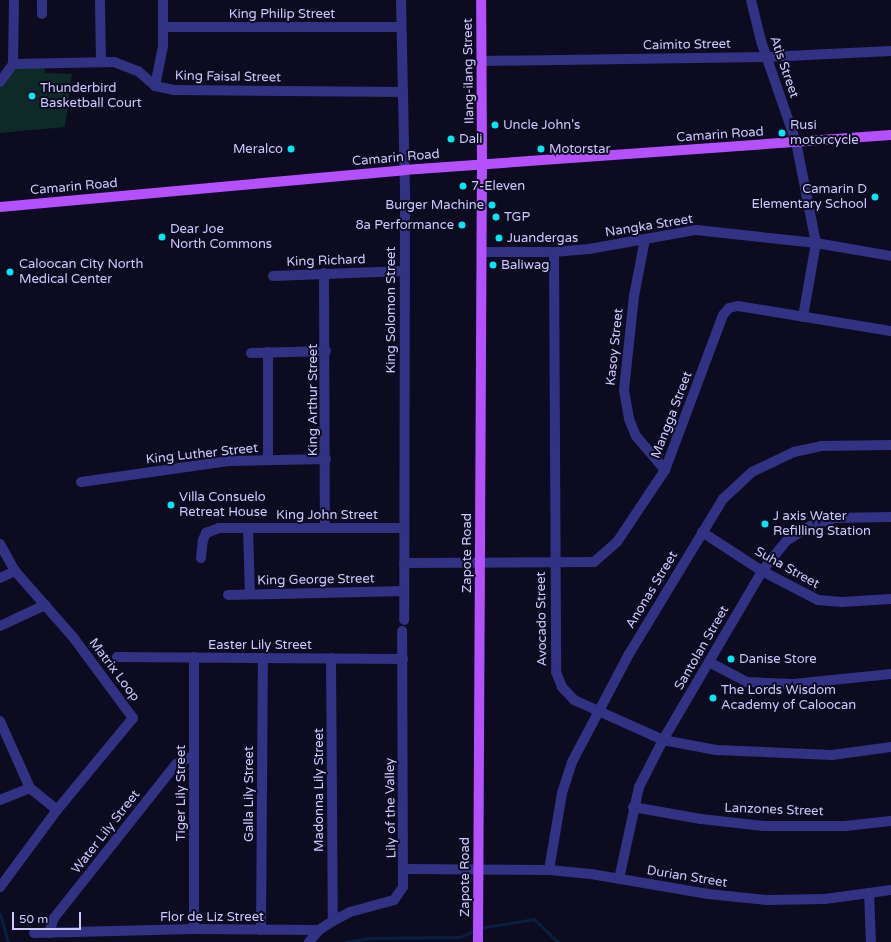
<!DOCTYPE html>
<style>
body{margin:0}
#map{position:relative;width:891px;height:942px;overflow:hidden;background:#0d0b20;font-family:"Varela Round",sans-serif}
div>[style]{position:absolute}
.green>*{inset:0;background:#0d2a28}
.stream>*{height:3px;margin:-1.5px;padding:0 1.5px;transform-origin:1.5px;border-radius:1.5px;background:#072042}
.minor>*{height:10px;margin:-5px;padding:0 5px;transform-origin:5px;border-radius:5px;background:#313283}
.major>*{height:10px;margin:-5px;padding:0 5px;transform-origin:5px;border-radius:5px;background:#b550ff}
.dots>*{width:11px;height:11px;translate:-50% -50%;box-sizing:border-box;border:2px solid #0d0b20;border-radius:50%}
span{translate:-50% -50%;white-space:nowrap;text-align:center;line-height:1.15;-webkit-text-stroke:4px #0d0b20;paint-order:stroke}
.street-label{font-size:13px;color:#cdc9ff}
.poi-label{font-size:13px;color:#cdc9ff}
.left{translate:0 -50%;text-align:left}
.right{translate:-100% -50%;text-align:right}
.scale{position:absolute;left:12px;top:912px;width:69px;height:18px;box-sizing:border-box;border:2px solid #cdc9ff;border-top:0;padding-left:5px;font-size:12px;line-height:14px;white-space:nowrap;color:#cdc9ff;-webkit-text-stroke:3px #0d0b20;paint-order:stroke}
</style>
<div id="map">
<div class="green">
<i style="clip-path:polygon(44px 65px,45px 73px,72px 74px,65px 127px,0 133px,0 85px,15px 67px)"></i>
</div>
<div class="stream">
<i style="left:0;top:914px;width:29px;rotate:74deg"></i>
<i style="left:346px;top:942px;width:22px;rotate:-10deg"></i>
<i style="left:368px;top:938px;width:92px;rotate:-0.6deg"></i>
<i style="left:460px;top:937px;width:22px;rotate:-24deg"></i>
<i style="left:480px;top:928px;width:55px;rotate:-9.5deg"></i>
<i style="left:534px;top:919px;width:33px;rotate:44deg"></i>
</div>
<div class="minor">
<i style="left:42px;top:0;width:14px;rotate:90deg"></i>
<i style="left:100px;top:0;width:62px;rotate:89.1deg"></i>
<i style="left:401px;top:0;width:198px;rotate:88.8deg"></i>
<i style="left:405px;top:198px;width:422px;rotate:90.1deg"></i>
<i style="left:751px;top:0;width:42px;rotate:76.3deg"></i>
<i style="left:761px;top:41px;width:107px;rotate:70.9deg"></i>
<i style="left:796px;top:142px;width:103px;rotate:78.8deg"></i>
<i style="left:816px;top:243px;width:75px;rotate:100deg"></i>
<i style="left:164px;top:27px;width:237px"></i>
<i style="left:482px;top:61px;width:284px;rotate:-0.8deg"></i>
<i style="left:766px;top:57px;width:125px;rotate:-2.7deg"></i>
<i style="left:13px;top:64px;width:101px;rotate:-1.1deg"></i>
<i style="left:114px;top:62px;width:26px;rotate:21deg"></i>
<i style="left:138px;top:71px;width:23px;rotate:41deg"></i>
<i style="left:155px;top:86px;width:19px;rotate:12deg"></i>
<i style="left:174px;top:90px;width:229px;rotate:0.5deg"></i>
<i style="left:0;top:82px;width:22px;rotate:-54deg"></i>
<i style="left:13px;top:64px;width:64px;rotate:-89.1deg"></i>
<i style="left:155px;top:86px;width:41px;rotate:-78.7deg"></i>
<i style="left:163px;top:46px;width:46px;rotate:-90deg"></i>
<i style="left:645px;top:239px;width:58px;rotate:100.9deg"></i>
<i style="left:634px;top:296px;width:95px;rotate:96.1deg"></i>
<i style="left:624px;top:390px;width:29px;rotate:80deg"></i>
<i style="left:629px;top:419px;width:18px;rotate:68deg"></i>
<i style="left:636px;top:436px;width:45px;rotate:49.5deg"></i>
<i style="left:482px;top:252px;width:72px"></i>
<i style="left:554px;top:252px;width:35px;rotate:-5deg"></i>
<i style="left:589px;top:249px;width:109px;rotate:-10.1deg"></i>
<i style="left:696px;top:230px;width:121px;rotate:6.2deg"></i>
<i style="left:816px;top:243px;width:76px;rotate:9.8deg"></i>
<i style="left:554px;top:252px;width:420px;rotate:89.7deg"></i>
<i style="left:556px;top:672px;width:16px;rotate:68deg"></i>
<i style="left:562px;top:687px;width:18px;rotate:47deg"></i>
<i style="left:574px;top:700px;width:98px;rotate:24.2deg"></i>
<i style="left:663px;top:740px;width:54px;rotate:10.7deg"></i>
<i style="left:716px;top:750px;width:116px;rotate:2.5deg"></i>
<i style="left:832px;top:755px;width:60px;rotate:-7.7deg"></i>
<i style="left:324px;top:273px;width:253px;rotate:89.8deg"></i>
<i style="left:273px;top:276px;width:131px;rotate:-2.2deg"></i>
<i style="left:268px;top:352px;width:108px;rotate:90deg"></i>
<i style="left:251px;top:353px;width:75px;rotate:-1.5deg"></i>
<i style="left:81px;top:482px;width:149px;rotate:-8.1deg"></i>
<i style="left:229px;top:461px;width:97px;rotate:-1.2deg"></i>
<i style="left:248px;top:528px;width:66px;rotate:88.3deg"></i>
<i style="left:702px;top:532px;width:72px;rotate:33deg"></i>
<i style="left:762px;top:571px;width:63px;rotate:27.4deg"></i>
<i style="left:818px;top:600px;width:24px;rotate:5deg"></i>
<i style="left:842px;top:602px;width:49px;rotate:-3.5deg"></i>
<i style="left:0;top:544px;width:31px;rotate:61deg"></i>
<i style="left:15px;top:571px;width:88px;rotate:48.7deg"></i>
<i style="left:73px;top:637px;width:101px;rotate:53.5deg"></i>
<i style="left:133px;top:718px;width:119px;rotate:129.6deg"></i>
<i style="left:57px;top:810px;width:96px;rotate:126.5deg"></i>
<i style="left:201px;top:558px;width:18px;rotate:-84deg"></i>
<i style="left:203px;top:540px;width:8px;rotate:-67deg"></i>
<i style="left:206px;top:533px;width:14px;rotate:-21deg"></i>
<i style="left:219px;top:528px;width:184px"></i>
<i style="left:404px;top:563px;width:190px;rotate:-0.3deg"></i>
<i style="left:594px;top:562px;width:30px;rotate:-41deg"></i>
<i style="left:617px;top:542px;width:87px;rotate:-56.3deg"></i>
<i style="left:665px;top:470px;width:165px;rotate:-69.5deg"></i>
<i style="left:723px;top:315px;width:9px;rotate:-49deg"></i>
<i style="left:729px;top:308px;width:9px;rotate:-13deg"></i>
<i style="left:738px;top:306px;width:155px;rotate:9.3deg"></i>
<i style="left:0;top:578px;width:17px;rotate:-25deg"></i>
<i style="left:228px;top:595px;width:176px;rotate:-1.3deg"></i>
<i style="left:0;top:626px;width:50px;rotate:-25deg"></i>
<i style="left:117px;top:657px;width:286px;rotate:0.4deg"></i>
<i style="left:194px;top:657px;width:272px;rotate:90deg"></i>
<i style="left:331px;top:658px;width:263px;rotate:89.6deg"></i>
<i style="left:709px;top:662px;width:43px;rotate:27.8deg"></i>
<i style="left:747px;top:682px;width:46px;rotate:2.5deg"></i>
<i style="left:793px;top:684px;width:99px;rotate:-5.8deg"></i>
<i style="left:0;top:721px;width:73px;rotate:65.9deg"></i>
<i style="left:30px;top:788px;width:35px;rotate:39deg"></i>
<i style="left:0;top:800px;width:32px;rotate:-22deg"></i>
<i style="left:633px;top:807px;width:69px;rotate:10deg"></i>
<i style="left:701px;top:819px;width:63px;rotate:6.3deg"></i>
<i style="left:764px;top:826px;width:81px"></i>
<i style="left:845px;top:826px;width:46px;rotate:-6.2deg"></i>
<i style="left:405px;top:869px;width:144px;rotate:0.4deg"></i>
<i style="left:549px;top:870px;width:42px;rotate:5.4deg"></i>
<i style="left:591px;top:874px;width:119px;rotate:9.7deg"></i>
<i style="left:708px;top:894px;width:59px;rotate:5.8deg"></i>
<i style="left:767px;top:900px;width:58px;rotate:-1deg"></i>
<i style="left:825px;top:899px;width:67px;rotate:-7.8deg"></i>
<i style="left:549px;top:870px;width:78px;rotate:-80.4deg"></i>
<i style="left:562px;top:793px;width:33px;rotate:-72deg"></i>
<i style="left:572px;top:762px;width:122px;rotate:-62.2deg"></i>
<i style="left:629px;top:654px;width:181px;rotate:-58.8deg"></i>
<i style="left:723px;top:499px;width:40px;rotate:-43deg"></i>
<i style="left:752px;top:472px;width:47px;rotate:-25.5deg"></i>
<i style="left:794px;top:452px;width:29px;rotate:-12deg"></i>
<i style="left:822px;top:446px;width:69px;rotate:-0.8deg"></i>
<i style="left:619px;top:879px;width:94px;rotate:-77.7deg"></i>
<i style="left:639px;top:787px;width:53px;rotate:-62.9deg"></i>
<i style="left:663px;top:740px;width:196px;rotate:-59.6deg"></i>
<i style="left:762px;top:571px;width:38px;rotate:-51deg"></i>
<i style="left:786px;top:541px;width:28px;rotate:-32deg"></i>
<i style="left:810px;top:526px;width:25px;rotate:-18deg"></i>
<i style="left:834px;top:518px;width:57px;rotate:-1deg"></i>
<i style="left:869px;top:893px;width:49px;rotate:87.7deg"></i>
<i style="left:261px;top:930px;width:272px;rotate:-89.6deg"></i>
<i style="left:34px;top:933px;width:160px;rotate:-1.4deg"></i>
<i style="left:194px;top:929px;width:125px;rotate:0.5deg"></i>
<i style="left:49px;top:933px;width:16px;rotate:-72deg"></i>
<i style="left:54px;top:918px;width:196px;rotate:-51.6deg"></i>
<i style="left:176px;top:764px;width:19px;rotate:-25deg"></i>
<i style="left:309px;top:942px;width:16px;rotate:-50deg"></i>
<i style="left:319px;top:930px;width:17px;rotate:-33deg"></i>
<i style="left:333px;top:921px;width:19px;rotate:-28deg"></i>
<i style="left:350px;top:912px;width:46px;rotate:-15.3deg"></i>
<i style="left:394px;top:900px;width:16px;rotate:-55deg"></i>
<i style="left:403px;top:887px;width:256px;rotate:-90.2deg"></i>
</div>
<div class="major">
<i style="left:0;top:207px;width:406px;rotate:-5.2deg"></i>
<i style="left:404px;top:170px;width:488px;rotate:-4.1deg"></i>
<i style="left:478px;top:942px;width:777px;rotate:-89.71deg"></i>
<i style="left:482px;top:165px;width:165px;rotate:-90.3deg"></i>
</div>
<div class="dots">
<i style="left:32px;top:96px;background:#00e8f4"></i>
<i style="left:495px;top:125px;background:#00e8f4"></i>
<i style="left:782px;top:133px;background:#00e8f4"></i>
<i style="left:451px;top:139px;background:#00e8f4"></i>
<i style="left:291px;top:149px;background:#00e8f4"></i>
<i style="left:541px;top:149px;background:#00e8f4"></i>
<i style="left:463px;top:186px;background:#00e8f4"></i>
<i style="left:875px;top:197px;background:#00e8f4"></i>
<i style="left:492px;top:205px;background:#00e8f4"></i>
<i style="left:496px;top:217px;background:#00e8f4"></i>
<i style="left:462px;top:225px;background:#00e8f4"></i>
<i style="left:162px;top:237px;background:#00e8f4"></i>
<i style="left:499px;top:238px;background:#00e8f4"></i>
<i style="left:493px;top:265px;background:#00e8f4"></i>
<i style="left:10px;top:272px;background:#00e8f4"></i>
<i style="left:171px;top:505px;background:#00e8f4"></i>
<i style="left:765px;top:524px;background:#00e8f4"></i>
<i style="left:731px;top:659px;background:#00e8f4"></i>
<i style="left:713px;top:698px;background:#00e8f4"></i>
</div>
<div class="street-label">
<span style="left:282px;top:14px">King Philip Street</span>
<span style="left:687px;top:45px;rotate:-1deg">Caimito Street</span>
<span style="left:784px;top:67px;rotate:71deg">Atis Street</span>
<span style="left:469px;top:71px;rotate:-91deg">Ilang-ilang Street</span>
<span style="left:228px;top:77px;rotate:1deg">King Faisal Street</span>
<span style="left:720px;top:135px;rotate:-4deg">Camarin Road</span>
<span style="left:396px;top:158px;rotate:-5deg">Camarin Road</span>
<span style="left:74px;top:187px;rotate:-5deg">Camarin Road</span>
<span style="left:649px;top:226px;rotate:-9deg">Nangka Street</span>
<span style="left:326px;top:261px;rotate:-2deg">King Richard</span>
<span style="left:391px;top:310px;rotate:-90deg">King Solomon Street</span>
<span style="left:615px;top:347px;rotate:-84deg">Kasoy Street</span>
<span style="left:313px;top:400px;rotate:-90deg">King Arthur Street</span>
<span style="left:672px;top:415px;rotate:-69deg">Mangga Street</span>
<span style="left:202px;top:454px;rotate:-6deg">King Luther Street</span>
<span style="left:327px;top:515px">King John Street</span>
<span style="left:467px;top:553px;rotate:-90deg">Zapote Road</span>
<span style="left:787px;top:568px;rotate:29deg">Suha Street</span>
<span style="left:316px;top:580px;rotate:-1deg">King George Street</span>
<span style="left:652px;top:590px;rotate:-59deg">Anonas Street</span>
<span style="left:542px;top:619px;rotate:-91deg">Avocado Street</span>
<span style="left:260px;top:645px">Easter Lily Street</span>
<span style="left:702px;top:648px;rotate:-60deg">Santolan Street</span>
<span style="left:114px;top:670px;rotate:53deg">Matrix Loop</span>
<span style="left:319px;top:790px;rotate:-90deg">Madonna Lily Street</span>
<span style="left:181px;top:793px;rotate:-90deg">Tiger Lily Street</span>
<span style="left:249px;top:794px;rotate:-90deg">Galla Lily Street</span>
<span style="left:391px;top:808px;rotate:-91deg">Lily of the Valley</span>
<span style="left:774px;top:810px;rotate:2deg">Lanzones Street</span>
<span style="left:106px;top:832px;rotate:-52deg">Water Lily Street</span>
<span style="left:465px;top:877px;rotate:-90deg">Zapote Road</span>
<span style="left:687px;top:877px;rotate:9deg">Durian Street</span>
<span style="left:212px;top:917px">Flor de Liz Street</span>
</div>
<div class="poi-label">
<span class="left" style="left:40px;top:96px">Thunderbird<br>Basketball Court</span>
<span class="left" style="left:503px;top:125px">Uncle John's</span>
<span class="left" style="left:790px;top:133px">Rusi<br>motorcycle</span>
<span class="left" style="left:459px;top:139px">Dali</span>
<span class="right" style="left:283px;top:149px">Meralco</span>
<span class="left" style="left:549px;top:149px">Motorstar</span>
<span class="left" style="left:471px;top:186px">7-Eleven</span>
<span class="right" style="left:867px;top:197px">Camarin D<br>Elementary School</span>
<span class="right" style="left:484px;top:205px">Burger Machine</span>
<span class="left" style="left:504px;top:217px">TGP</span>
<span class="right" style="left:454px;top:225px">8a Performance</span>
<span class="left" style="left:170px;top:237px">Dear Joe<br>North Commons</span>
<span class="left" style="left:507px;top:238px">Juandergas</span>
<span class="left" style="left:19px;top:272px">Caloocan City North<br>Medical Center</span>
<span class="left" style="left:501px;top:265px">Baliwag</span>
<span class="left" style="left:179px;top:505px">Villa Consuelo<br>Retreat House</span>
<span class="left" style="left:773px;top:524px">J axis Water<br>Refilling Station</span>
<span class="left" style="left:739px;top:659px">Danise Store</span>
<span class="left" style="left:721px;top:698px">The Lords Wisdom<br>Academy of Caloocan</span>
</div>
<div class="scale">50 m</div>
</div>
